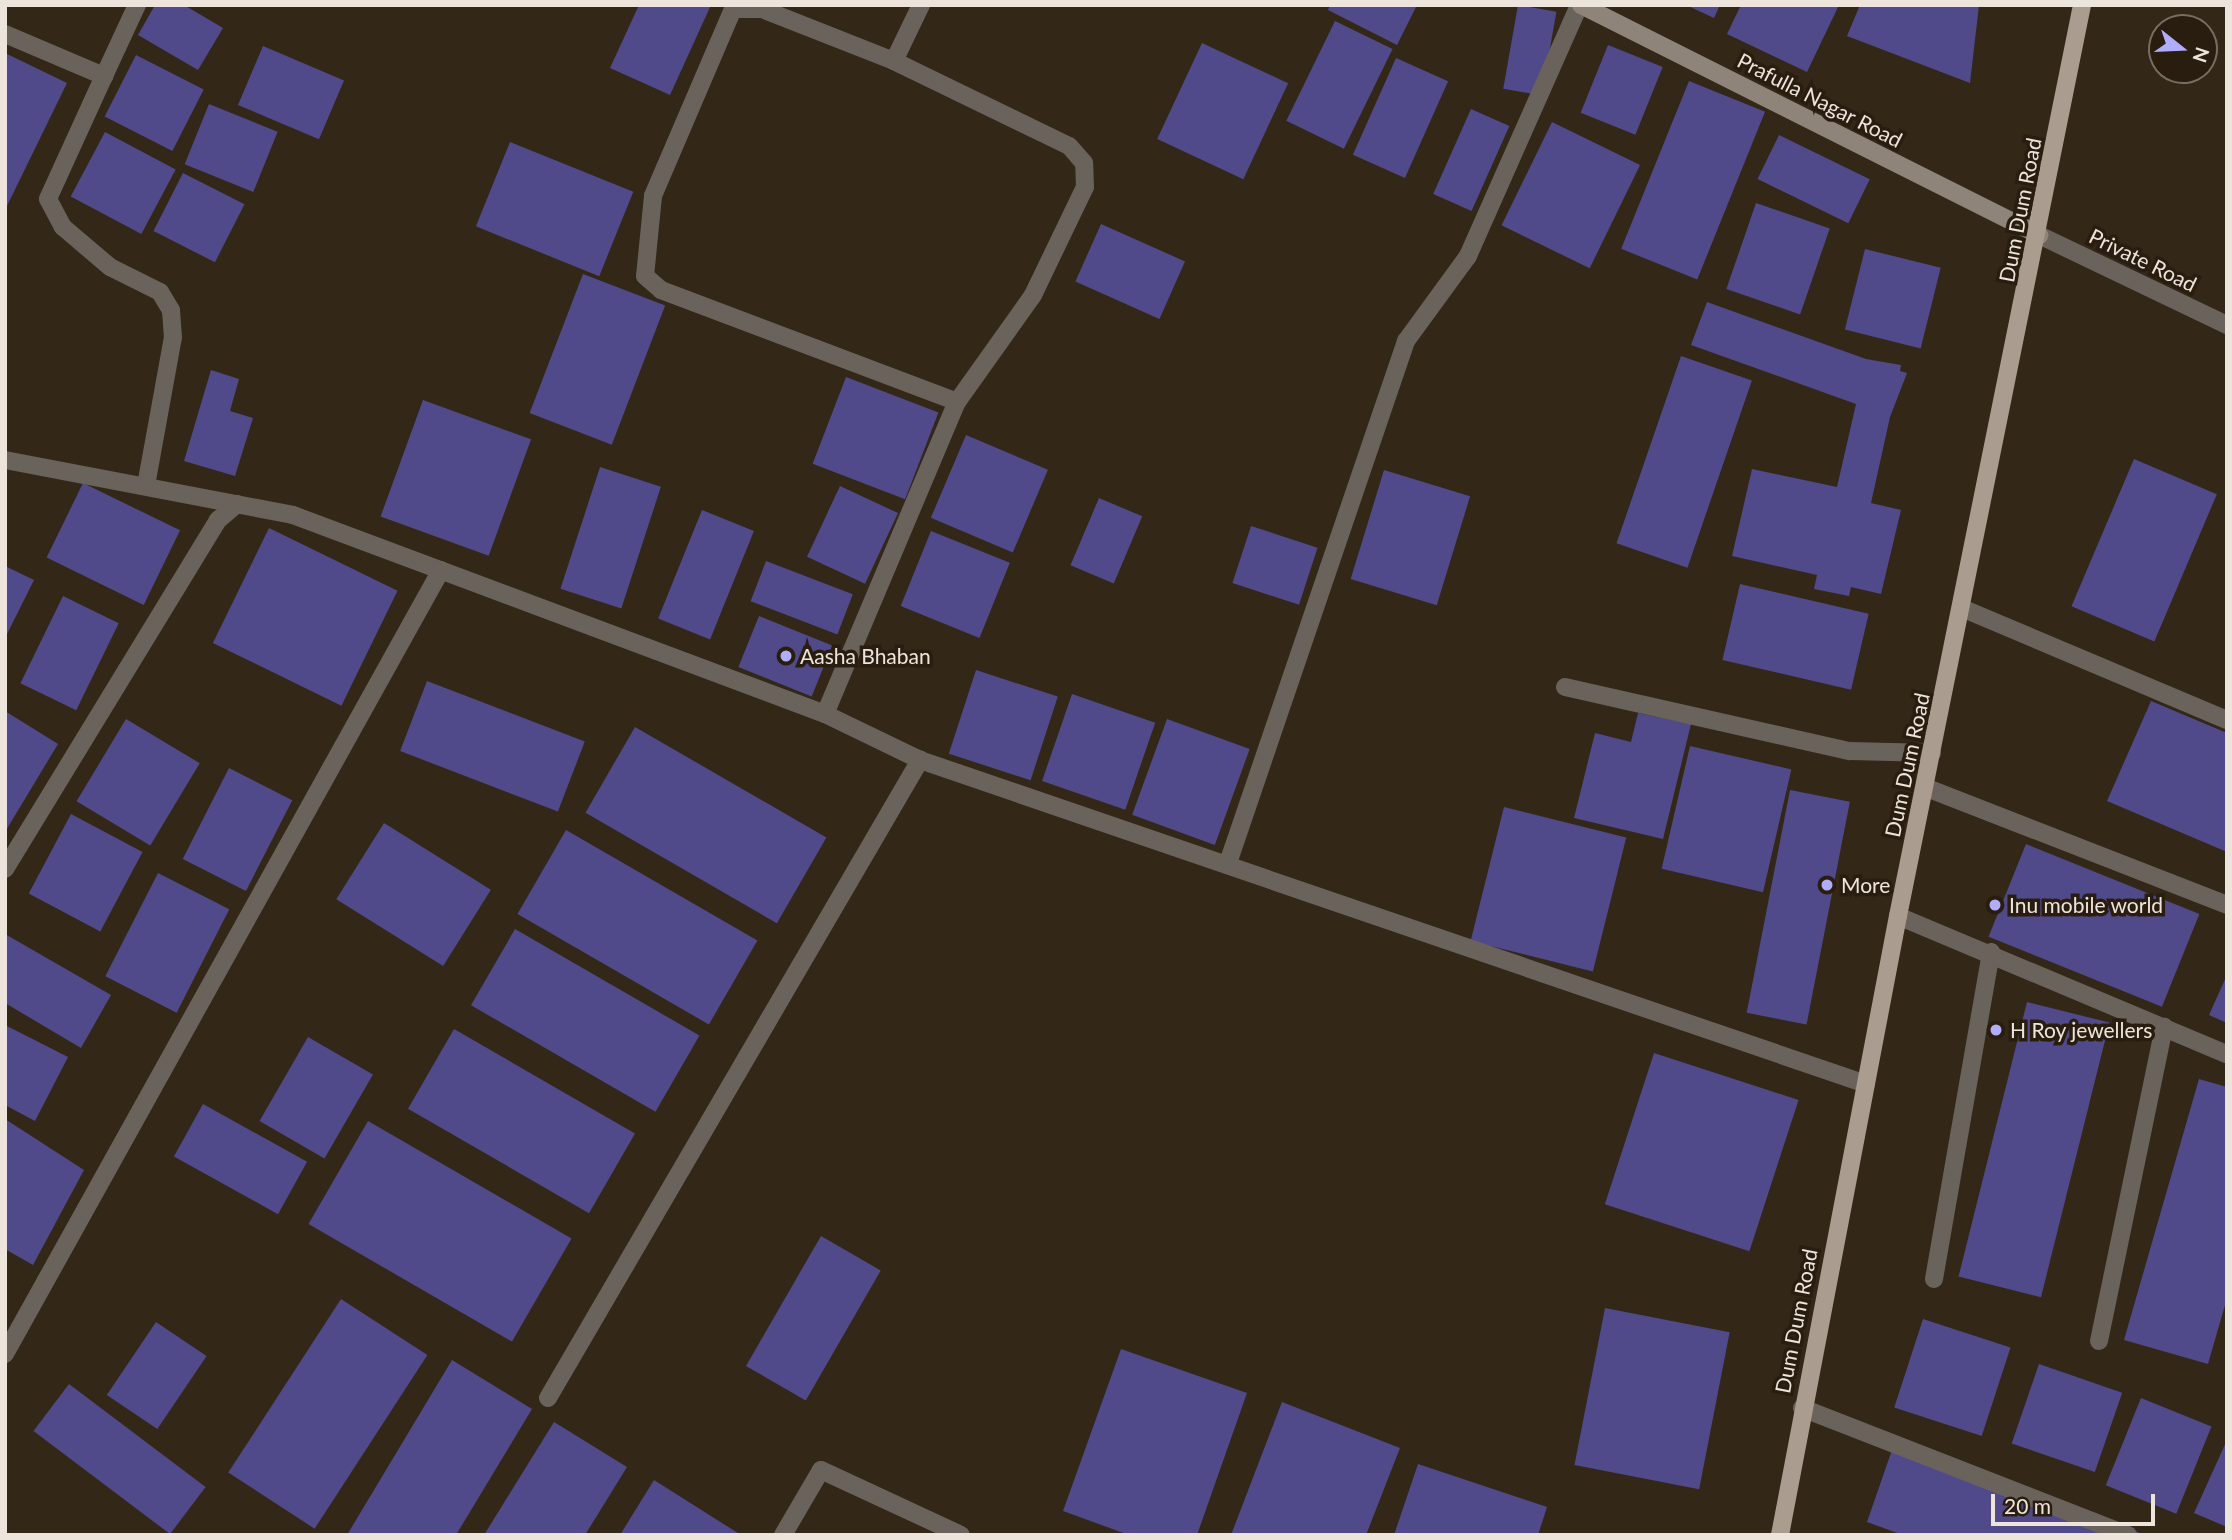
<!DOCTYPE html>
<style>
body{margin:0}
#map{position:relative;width:2232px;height:1540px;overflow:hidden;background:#332718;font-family:Lato,sans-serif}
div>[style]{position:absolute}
.building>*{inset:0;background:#504a8b;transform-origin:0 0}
.lane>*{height:18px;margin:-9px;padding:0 9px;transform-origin:9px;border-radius:9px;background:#6a635c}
.street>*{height:18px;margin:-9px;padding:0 9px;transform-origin:9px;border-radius:9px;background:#6a635c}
.secondary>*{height:18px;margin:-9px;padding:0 9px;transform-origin:9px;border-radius:9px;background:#8e8479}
.primary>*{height:18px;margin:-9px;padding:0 9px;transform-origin:9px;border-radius:9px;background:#aa9d8f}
.dots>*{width:19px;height:19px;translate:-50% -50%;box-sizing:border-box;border:4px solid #291d0f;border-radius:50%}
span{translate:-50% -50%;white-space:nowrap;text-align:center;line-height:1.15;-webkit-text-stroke:7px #291d0f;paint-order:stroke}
.street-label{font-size:21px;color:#ede5dc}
.poi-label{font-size:21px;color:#ede5dc}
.left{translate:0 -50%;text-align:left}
.frame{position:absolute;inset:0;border:7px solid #ede5dc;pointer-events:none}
.north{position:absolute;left:2148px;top:14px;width:70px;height:70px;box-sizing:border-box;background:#291d0f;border:2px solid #776d61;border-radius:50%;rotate:108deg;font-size:19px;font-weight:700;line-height:28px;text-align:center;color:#ede5dc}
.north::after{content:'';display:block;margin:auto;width:24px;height:32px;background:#b0adfa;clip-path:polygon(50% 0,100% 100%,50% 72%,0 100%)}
.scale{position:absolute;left:1991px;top:1494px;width:164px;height:32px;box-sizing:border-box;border:4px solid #ede5dc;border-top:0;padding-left:9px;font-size:21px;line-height:24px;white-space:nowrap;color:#ede5dc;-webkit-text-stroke:5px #291d0f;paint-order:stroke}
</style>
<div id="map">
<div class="building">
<i style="clip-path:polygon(155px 5px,184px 5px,223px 28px,198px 70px,138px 35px)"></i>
<i style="clip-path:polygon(639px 5px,711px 5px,670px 95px,610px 68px)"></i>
<i style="clip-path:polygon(1330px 5px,1417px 5px,1397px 45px,1328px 10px)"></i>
<i style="left:1518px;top:5px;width:39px;height:85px;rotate:10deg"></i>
<i style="clip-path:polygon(1686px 5px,1720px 5px,1714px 18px)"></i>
<i style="clip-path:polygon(1741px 5px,1839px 5px,1807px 72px,1727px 34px)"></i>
<i style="clip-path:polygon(1860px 5px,1979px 5px,1970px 83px,1847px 36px)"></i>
<i style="left:1335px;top:21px;width:64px;height:111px;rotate:26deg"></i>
<i style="left:1202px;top:43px;width:95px;height:106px;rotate:25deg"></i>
<i style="left:1608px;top:45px;width:59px;height:73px;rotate:22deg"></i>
<i style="left:263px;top:46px;width:88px;height:64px;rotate:23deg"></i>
<i style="clip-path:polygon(5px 53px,67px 83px,5px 210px)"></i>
<i style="left:136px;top:55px;width:76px;height:69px;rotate:27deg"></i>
<i style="left:1396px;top:58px;width:57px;height:106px;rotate:24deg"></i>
<i style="left:1689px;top:81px;width:82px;height:181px;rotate:22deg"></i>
<i style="left:209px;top:104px;width:74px;height:65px;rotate:22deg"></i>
<i style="left:1471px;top:109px;width:42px;height:93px;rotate:24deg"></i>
<i style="left:1552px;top:122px;width:98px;height:115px;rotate:26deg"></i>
<i style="left:105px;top:132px;width:80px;height:73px;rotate:28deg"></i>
<i style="left:1779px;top:135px;width:101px;height:49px;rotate:26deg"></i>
<i style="left:510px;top:142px;width:133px;height:91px;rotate:22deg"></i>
<i style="left:183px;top:173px;width:69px;height:65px;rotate:27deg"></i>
<i style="left:1756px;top:203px;width:78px;height:91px;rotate:19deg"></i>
<i style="left:1101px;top:224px;width:92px;height:63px;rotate:24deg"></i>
<i style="left:1865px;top:249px;width:78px;height:83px;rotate:14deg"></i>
<i style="left:583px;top:274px;width:88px;height:149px;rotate:21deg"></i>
<i style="clip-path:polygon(1707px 302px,1866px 359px,1901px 365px,1900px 371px,1907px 373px,1890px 417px,1871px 503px,1901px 510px,1881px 594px,1851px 587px,1849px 596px,1814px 589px,1817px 575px,1732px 556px,1752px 469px,1837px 487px,1856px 404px,1691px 345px)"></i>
<i style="left:1681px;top:356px;width:75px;height:198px;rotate:19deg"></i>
<i style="clip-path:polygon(211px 370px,239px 379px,230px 411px,253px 418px,235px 476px,184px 461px)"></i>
<i style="left:846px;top:377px;width:99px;height:93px;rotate:21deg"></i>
<i style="left:423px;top:400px;width:115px;height:124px;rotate:20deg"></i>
<i style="left:966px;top:435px;width:89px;height:90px;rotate:23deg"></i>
<i style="left:2134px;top:459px;width:90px;height:160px;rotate:23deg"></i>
<i style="left:600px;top:467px;width:64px;height:128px;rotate:18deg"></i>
<i style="left:1384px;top:470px;width:90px;height:114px;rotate:17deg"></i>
<i style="left:83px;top:483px;width:108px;height:83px;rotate:26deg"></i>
<i style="left:840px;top:486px;width:64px;height:78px;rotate:25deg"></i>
<i style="left:1099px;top:498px;width:47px;height:73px;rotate:23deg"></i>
<i style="left:702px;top:510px;width:56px;height:117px;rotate:22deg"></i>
<i style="left:1251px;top:526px;width:70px;height:60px;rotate:18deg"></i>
<i style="left:269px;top:528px;width:143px;height:128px;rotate:26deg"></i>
<i style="left:931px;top:531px;width:85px;height:81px;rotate:22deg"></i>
<i style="left:766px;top:561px;width:93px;height:43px;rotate:21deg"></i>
<i style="clip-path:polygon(5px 566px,34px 580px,5px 638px)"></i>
<i style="left:1740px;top:584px;width:132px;height:78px;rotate:13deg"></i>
<i style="left:63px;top:596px;width:62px;height:97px;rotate:26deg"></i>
<i style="left:759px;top:616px;width:79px;height:55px;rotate:22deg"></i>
<i style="left:976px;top:670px;width:86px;height:88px;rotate:18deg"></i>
<i style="left:427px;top:681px;width:169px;height:75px;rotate:21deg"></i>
<i style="left:1072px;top:694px;width:88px;height:92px;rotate:19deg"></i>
<i style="clip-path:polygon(2151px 701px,2227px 733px,2227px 852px,2107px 801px)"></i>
<i style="clip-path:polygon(5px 711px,58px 744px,5px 832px)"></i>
<i style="clip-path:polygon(1638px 713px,1691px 724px,1663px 839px,1574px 818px,1595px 733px,1631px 742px)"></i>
<i style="left:126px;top:719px;width:86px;height:96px;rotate:31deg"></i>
<i style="left:1167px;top:719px;width:88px;height:102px;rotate:20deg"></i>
<i style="left:635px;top:727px;width:221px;height:99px;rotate:30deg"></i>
<i style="left:1690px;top:746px;width:104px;height:126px;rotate:13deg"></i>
<i style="left:229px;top:768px;width:71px;height:102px;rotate:27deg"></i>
<i style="left:1790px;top:790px;width:61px;height:227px;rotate:11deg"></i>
<i style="left:1504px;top:807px;width:126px;height:138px;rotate:14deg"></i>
<i style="left:71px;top:814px;width:81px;height:90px;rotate:28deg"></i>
<i style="left:384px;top:823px;width:126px;height:90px;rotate:32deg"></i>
<i style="left:566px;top:830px;width:221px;height:97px;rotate:30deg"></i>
<i style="left:2026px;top:844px;width:187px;height:100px;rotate:22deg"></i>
<i style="left:158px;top:873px;width:80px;height:116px;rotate:27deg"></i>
<i style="left:515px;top:929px;width:213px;height:88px;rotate:30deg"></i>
<i style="clip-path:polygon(5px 934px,111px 995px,81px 1048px,5px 1003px)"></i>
<i style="clip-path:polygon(2227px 975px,2227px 1023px,2209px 1015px)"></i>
<i style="left:2027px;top:1002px;width:85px;height:283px;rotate:14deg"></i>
<i style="clip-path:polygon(5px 1025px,68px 1057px,35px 1121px,5px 1105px)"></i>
<i style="left:454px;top:1029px;width:209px;height:92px;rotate:30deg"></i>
<i style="left:308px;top:1037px;width:75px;height:97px;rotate:30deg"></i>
<i style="left:1654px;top:1053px;width:152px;height:159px;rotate:18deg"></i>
<i style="clip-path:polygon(2199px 1079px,2227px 1087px,2227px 1298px,2208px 1364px,2124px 1340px)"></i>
<i style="left:203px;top:1104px;width:119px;height:60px;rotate:29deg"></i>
<i style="clip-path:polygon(5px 1119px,84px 1170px,33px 1265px,5px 1249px)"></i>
<i style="left:368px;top:1121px;width:235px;height:119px;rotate:30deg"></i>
<i style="left:821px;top:1236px;width:69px;height:150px;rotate:30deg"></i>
<i style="left:341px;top:1299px;width:103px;height:207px;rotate:33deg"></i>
<i style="left:1605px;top:1308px;width:127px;height:160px;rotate:11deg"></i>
<i style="left:1923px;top:1319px;width:92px;height:93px;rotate:18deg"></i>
<i style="left:156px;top:1322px;width:61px;height:88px;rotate:34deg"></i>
<i style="clip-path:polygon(1121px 1349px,1247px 1393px,1197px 1535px,1129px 1535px,1063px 1511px)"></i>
<i style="clip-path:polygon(452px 1360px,532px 1409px,456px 1535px,347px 1535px)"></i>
<i style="left:2039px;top:1364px;width:88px;height:84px;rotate:19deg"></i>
<i style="left:69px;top:1384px;width:171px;height:59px;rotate:37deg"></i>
<i style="left:2141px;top:1398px;width:76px;height:94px;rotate:22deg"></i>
<i style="clip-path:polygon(1282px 1402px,1400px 1448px,1366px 1535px,1231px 1535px)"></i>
<i style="clip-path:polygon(554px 1422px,627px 1467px,585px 1535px,484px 1535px)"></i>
<i style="clip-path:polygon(2227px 1440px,2227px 1527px,2194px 1513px)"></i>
<i style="clip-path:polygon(1893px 1447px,2143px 1534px,2143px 1535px,1903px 1535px,1867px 1522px)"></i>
<i style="clip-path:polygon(1418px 1464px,1547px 1507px,1538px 1535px,1394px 1535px)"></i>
<i style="clip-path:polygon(654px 1480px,741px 1535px,620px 1535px)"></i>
</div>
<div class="lane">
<i style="left:783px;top:1535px;width:75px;rotate:-59.7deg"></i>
<i style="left:821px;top:1470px;width:154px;rotate:24.9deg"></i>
</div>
<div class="street">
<i style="left:5px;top:34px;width:108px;rotate:23deg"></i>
<i style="left:104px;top:76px;width:135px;rotate:114.5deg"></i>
<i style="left:48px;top:199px;width:32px;rotate:62deg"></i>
<i style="left:63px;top:227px;width:62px;rotate:40.4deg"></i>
<i style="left:110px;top:267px;width:56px;rotate:26.6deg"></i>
<i style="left:160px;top:292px;width:21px;rotate:59deg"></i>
<i style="left:171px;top:310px;width:27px;rotate:86deg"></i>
<i style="left:173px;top:337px;width:151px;rotate:100.3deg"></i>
<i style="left:894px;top:61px;width:142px;rotate:-158.5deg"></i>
<i style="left:762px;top:9px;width:29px;rotate:180deg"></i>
<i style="left:733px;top:9px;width:203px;rotate:113.2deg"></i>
<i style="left:653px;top:196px;width:80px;rotate:95.7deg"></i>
<i style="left:645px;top:276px;width:21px;rotate:41deg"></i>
<i style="left:661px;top:290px;width:316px;rotate:20.7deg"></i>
<i style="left:104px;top:76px;width:78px;rotate:-65.1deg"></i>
<i style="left:2039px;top:235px;width:208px;rotate:25.6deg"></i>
<i style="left:5px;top:460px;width:293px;rotate:10.8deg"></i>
<i style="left:293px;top:515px;width:568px;rotate:20.51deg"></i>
<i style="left:825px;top:714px;width:106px;rotate:25.8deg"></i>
<i style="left:920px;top:760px;width:1000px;rotate:18.91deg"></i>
<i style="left:1964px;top:609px;width:285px;rotate:22.9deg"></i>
<i style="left:1565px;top:687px;width:292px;rotate:12.7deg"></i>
<i style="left:1850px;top:751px;width:82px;rotate:1.4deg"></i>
<i style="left:825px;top:714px;width:339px;rotate:-67.1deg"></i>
<i style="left:957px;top:402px;width:131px;rotate:-54.6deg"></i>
<i style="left:1033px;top:295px;width:120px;rotate:-64.3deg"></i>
<i style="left:1085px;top:187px;width:24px;rotate:-92deg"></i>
<i style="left:1084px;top:163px;width:23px;rotate:-131deg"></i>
<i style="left:1069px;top:146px;width:195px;rotate:-154.1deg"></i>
<i style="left:894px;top:61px;width:62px;rotate:-64.3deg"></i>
<i style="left:1927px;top:788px;width:322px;rotate:21.3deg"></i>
<i style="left:1228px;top:863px;width:552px;rotate:-71.17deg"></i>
<i style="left:1406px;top:341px;width:105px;rotate:-53.9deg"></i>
<i style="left:1468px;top:256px;width:274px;rotate:-66.1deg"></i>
<i style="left:5px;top:869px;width:409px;rotate:-58.6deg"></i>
<i style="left:218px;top:520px;width:25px;rotate:-40deg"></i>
<i style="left:1898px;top:916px;width:357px;rotate:22.8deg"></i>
<i style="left:1934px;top:1279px;width:332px;rotate:-80.1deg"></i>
<i style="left:2099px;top:1341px;width:321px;rotate:-78.3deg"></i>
<i style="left:5px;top:1354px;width:897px;rotate:-60.92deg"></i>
<i style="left:548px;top:1398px;width:739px;rotate:-59.75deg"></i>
<i style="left:1802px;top:1408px;width:350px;rotate:21.3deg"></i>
</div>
<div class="secondary">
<i style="left:1581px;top:5px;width:513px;rotate:26.67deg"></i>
</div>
<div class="primary">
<i style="left:1780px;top:1535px;width:630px;rotate:-79.21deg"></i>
<i style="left:1898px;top:916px;width:929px;rotate:-78.58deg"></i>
</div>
<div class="dots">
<i style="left:786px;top:656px;background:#b0adfa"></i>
<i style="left:1827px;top:885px;background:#b0adfa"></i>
<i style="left:1995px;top:905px;background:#b0adfa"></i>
<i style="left:1996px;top:1030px;background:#b0adfa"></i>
</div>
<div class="street-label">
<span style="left:1820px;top:100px;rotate:27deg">Prafulla Nagar Road</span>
<span style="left:2020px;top:210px;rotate:-79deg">Dum Dum Road</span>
<span style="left:2143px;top:260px;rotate:26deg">Private Road</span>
<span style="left:1907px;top:765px;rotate:-78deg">Dum Dum Road</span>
<span style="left:1796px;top:1321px;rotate:-79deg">Dum Dum Road</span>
</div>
<div class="poi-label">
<span class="left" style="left:800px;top:656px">Aasha Bhaban</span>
<span class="left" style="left:1841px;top:885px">More</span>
<span class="left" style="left:2009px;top:905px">Inu mobile world</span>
<span class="left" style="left:2010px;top:1030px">H Roy jewellers</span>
</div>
<div class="frame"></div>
<div class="north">N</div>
<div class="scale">20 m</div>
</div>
